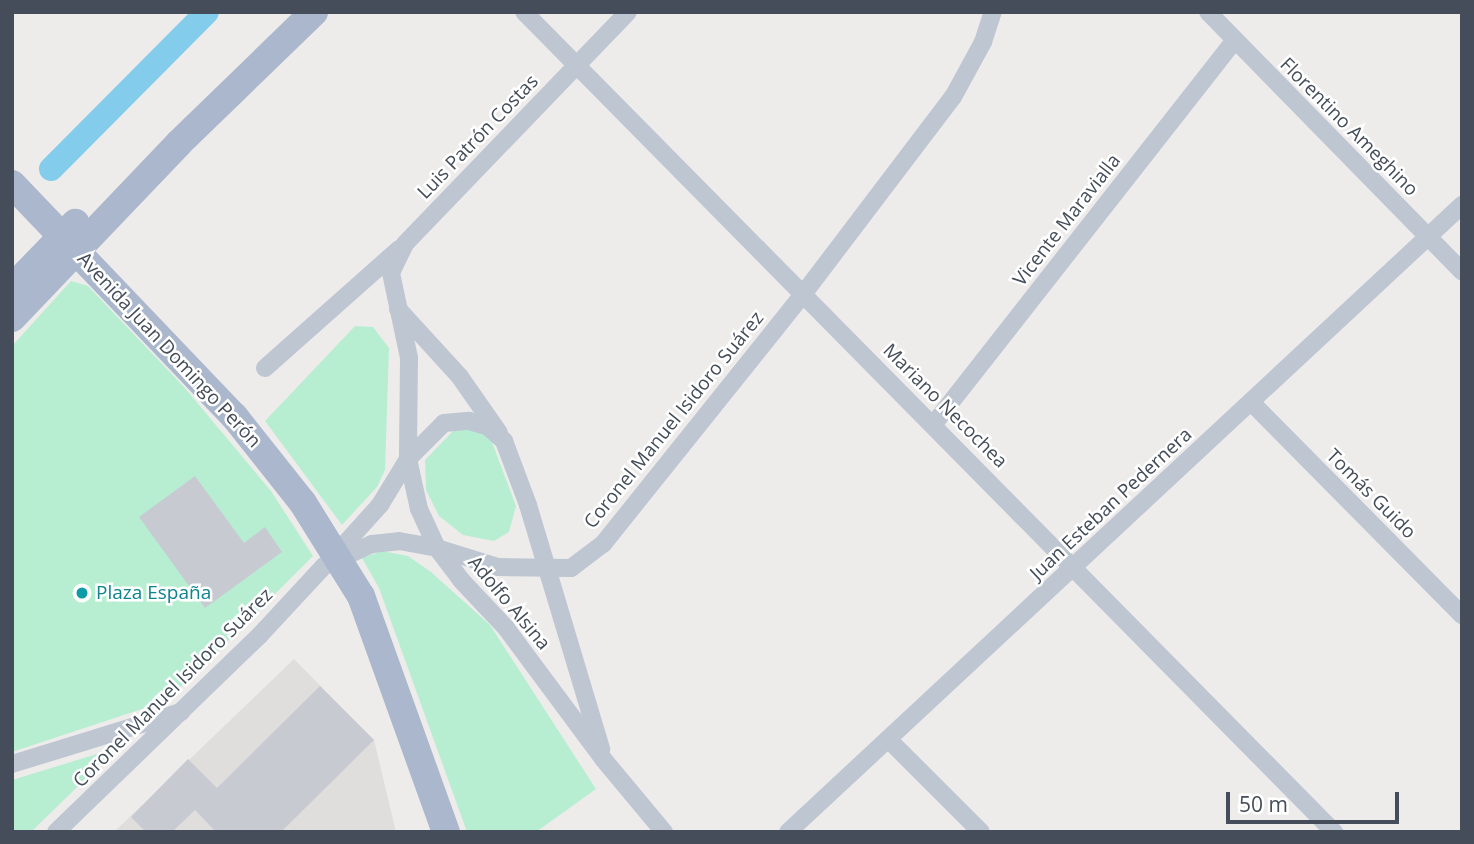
<!DOCTYPE html>
<meta charset="utf-8">
<style>
body{margin:0}
#map{position:relative;width:1474px;height:844px;overflow:hidden;background:#eeeceb;font-family:"Open Sans",sans-serif}
div>[style]{position:absolute}
.education>*{inset:0;background:#e0dddd}
.green>*{inset:0;background:#b7eed2}
.canal>*{height:24px;margin:-12px;padding:0 12px;transform-origin:12px;border-radius:12px;background:#83ccec}
.building>*{inset:0;background:#c8cad2}
.street>*{height:18px;margin:-9px;padding:0 9px;transform-origin:9px;border-radius:9px;background:#bec6d2}
.primary>*{height:28px;margin:-14px;padding:0 14px;transform-origin:14px;border-radius:14px;background:#aab7cc}
.primary-bridge>*{height:28px;margin:-14px;padding:0 14px;transform-origin:14px;border-radius:14px;background:#aab7cc}
.dots>*{width:19px;height:19px;translate:-50% -50%;box-sizing:border-box;border:4px solid #fff;border-radius:50%}
span{translate:-50% -50%;white-space:nowrap;text-align:center;line-height:1.15;-webkit-text-stroke:5px #fff;paint-order:stroke}
.street-label{font-size:19px;color:#444d59}
.culture-label{font-size:19px;color:#0d838f}
.left{translate:0 -50%;text-align:left}
.frame{position:absolute;inset:0;border:14px solid #444d59;pointer-events:none}
.scale{position:absolute;left:1226px;top:792px;width:173px;height:32px;box-sizing:border-box;border:4px solid #444d59;border-top:0;padding-left:9px;font-size:21px;line-height:24px;white-space:nowrap;color:#444d59;-webkit-text-stroke:5px #fff;paint-order:stroke}
</style>
<div id="map">
<div class="education">
<i style="clip-path:polygon(294px 659px,374px 740px,396px 832px,114px 832px)"></i>
</div>
<div class="green">
<i style="clip-path:polygon(71px 281px,88px 286px,184px 387px,271px 491px,313px 556px,189px 680px,160px 703px,12px 752px,12px 346px)"></i>
<i style="clip-path:polygon(355px 326px,373px 327px,389px 348px,385px 470px,377px 487px,342px 525px,265px 421px)"></i>
<i style="clip-path:polygon(466px 429px,480px 431px,492px 442px,516px 506px,509px 532px,494px 541px,463px 535px,439px 516px,426px 490px,425px 460px,453px 431px)"></i>
<i style="clip-path:polygon(382px 551px,408px 556px,431px 572px,490px 625px,596px 789px,536px 832px,467px 832px,379px 588px,362px 558px)"></i>
<i style="clip-path:polygon(100px 753px,105px 760px,31px 832px,12px 832px,12px 780px)"></i>
</div>
<div class="canal">
<i style="left:51px;top:169px;width:221px;rotate:-45.2deg"></i>
</div>
<div class="building">
<i style="clip-path:polygon(195px 476px,244px 543px,265px 527px,282px 552px,205px 608px,139px 517px)"></i>
<i style="clip-path:polygon(320px 686px,374px 740px,281px 832px,216px 832px,195px 810px,172px 832px,146px 832px,131px 817px,188px 759px,217px 788px)"></i>
</div>
<div class="street">
<i style="left:524px;top:12px;width:1153px;rotate:45.35deg"></i>
<i style="left:628px;top:12px;width:322px;rotate:133.9deg"></i>
<i style="left:405px;top:244px;width:32px;rotate:116deg"></i>
<i style="left:391px;top:273px;width:87px;rotate:78deg"></i>
<i style="left:409px;top:358px;width:101px;rotate:90.6deg"></i>
<i style="left:408px;top:459px;width:51px;rotate:77.6deg"></i>
<i style="left:419px;top:509px;width:43px;rotate:65.2deg"></i>
<i style="left:437px;top:548px;width:40px;rotate:53deg"></i>
<i style="left:461px;top:580px;width:66px;rotate:46.8deg"></i>
<i style="left:506px;top:628px;width:164px;rotate:53.4deg"></i>
<i style="left:604px;top:760px;width:94px;rotate:50.2deg"></i>
<i style="left:1208px;top:12px;width:363px;rotate:45.6deg"></i>
<i style="left:398px;top:309px;width:92px;rotate:47.6deg"></i>
<i style="left:460px;top:377px;width:68px;rotate:55.1deg"></i>
<i style="left:265px;top:368px;width:179px;rotate:-41.6deg"></i>
<i style="left:1251px;top:402px;width:300px;rotate:45.3deg"></i>
<i style="left:933px;top:425px;width:488px;rotate:-51.9deg"></i>
<i style="left:334px;top:556px;width:69px;rotate:-48deg"></i>
<i style="left:380px;top:505px;width:54px;rotate:-58.7deg"></i>
<i style="left:408px;top:459px;width:51px;rotate:-45deg"></i>
<i style="left:444px;top:423px;width:25px;rotate:-5deg"></i>
<i style="left:469px;top:421px;width:19px;rotate:16deg"></i>
<i style="left:487px;top:426px;width:23px;rotate:41deg"></i>
<i style="left:504px;top:441px;width:68px;rotate:69.4deg"></i>
<i style="left:528px;top:505px;width:255px;rotate:73.3deg"></i>
<i style="left:889px;top:740px;width:130px;rotate:45deg"></i>
<i style="left:12px;top:764px;width:177px;rotate:-17.1deg"></i>
<i style="left:56px;top:832px;width:284px;rotate:-44deg"></i>
<i style="left:260px;top:635px;width:94px;rotate:-47.2deg"></i>
<i style="left:324px;top:566px;width:53px;rotate:-24.6deg"></i>
<i style="left:372px;top:544px;width:27px;rotate:-6deg"></i>
<i style="left:399px;top:541px;width:39px;rotate:10deg"></i>
<i style="left:437px;top:548px;width:64px;rotate:17.3deg"></i>
<i style="left:498px;top:567px;width:73px;rotate:0.8deg"></i>
<i style="left:571px;top:568px;width:40px;rotate:-37deg"></i>
<i style="left:603px;top:544px;width:322px;rotate:-51.3deg"></i>
<i style="left:804px;top:293px;width:246px;rotate:-52.8deg"></i>
<i style="left:953px;top:97px;width:63px;rotate:-61.4deg"></i>
<i style="left:983px;top:42px;width:32px;rotate:-72deg"></i>
<i style="left:788px;top:832px;width:921px;rotate:-42.93deg"></i>
</div>
<div class="primary">
<i style="left:12px;top:184px;width:321px;rotate:46.3deg"></i>
<i style="left:234px;top:416px;width:111px;rotate:51.6deg"></i>
<i style="left:12px;top:288px;width:91px;rotate:-45.9deg"></i>
<i style="left:12px;top:318px;width:242px;rotate:-46.3deg"></i>
<i style="left:179px;top:143px;width:188px;rotate:-44.1deg"></i>
<i style="left:361px;top:596px;width:251px;rotate:70.2deg"></i>
</div>
<div class="primary-bridge">
<i style="left:303px;top:503px;width:110px;rotate:58.1deg"></i>
</div>
<div class="dots">
<i style="left:82px;top:593px;background:#0f9aa8"></i>
</div>
<div class="street-label">
<span style="left:1349px;top:127px;rotate:45deg">Florentino Ameghino</span>
<span style="left:478px;top:137px;rotate:-46deg">Luis Patrón Costas</span>
<span style="left:1067px;top:220px;rotate:-52deg">Vicente Maravialla</span>
<span style="left:169px;top:350px;rotate:47deg">Avenida Juan Domingo Perón</span>
<span style="left:945px;top:406px;rotate:45deg">Mariano Necochea</span>
<span style="left:674px;top:420px;rotate:-51deg">Coronel Manuel Isidoro Suárez</span>
<span style="left:1371px;top:494px;rotate:45deg">Tomás Guido</span>
<span style="left:1111px;top:504px;rotate:-43deg">Juan Esteban Pedernera</span>
<span style="left:509px;top:603px;rotate:50deg">Adolfo Alsina</span>
<span style="left:173px;top:688px;rotate:-45deg">Coronel Manuel Isidoro Suárez</span>
</div>
<div class="culture-label">
<span class="left" style="left:96px;top:593px">Plaza España</span>
</div>
<div class="frame"></div>
<div class="scale">50 m</div>
</div>
